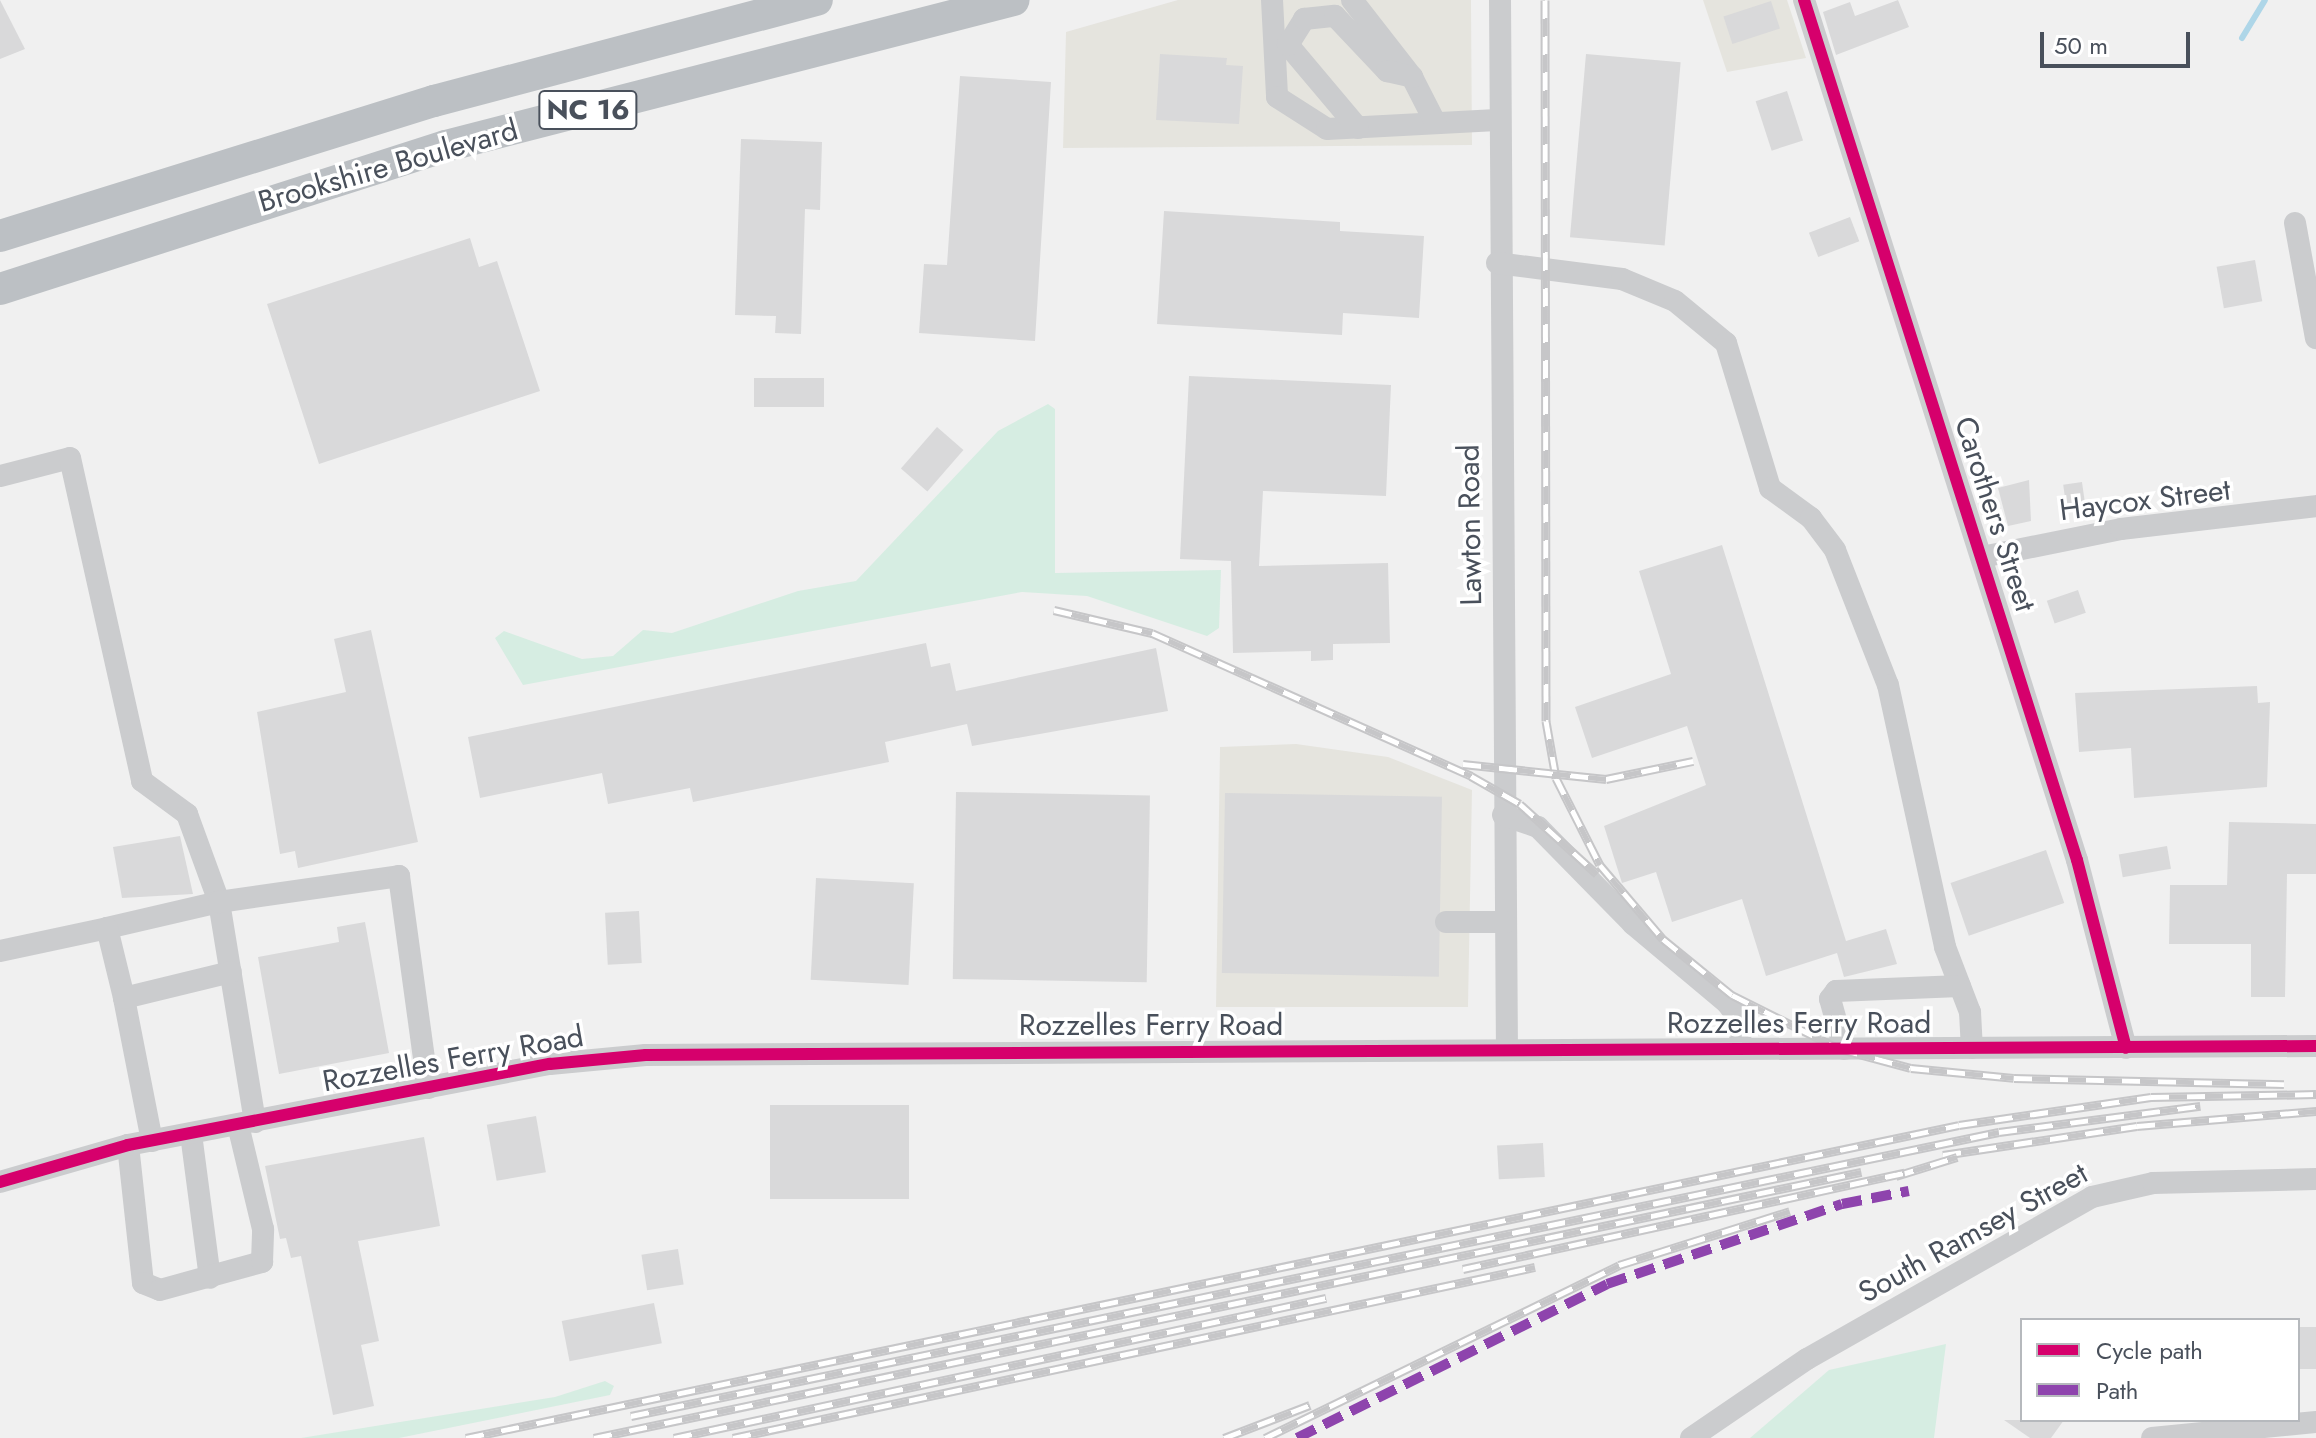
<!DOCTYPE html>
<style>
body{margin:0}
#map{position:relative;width:2316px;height:1438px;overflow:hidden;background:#f0f0f0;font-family:Jost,sans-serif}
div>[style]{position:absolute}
.commercial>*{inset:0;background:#e5e4de}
.green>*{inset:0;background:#d6ede2}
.stream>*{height:6px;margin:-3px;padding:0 3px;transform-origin:3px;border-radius:3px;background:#aed6e8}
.building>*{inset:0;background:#d9d9da;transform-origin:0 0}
.minor>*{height:22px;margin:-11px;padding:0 11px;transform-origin:11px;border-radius:11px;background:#cbccce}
.highway>*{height:32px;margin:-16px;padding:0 16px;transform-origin:16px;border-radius:16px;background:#bcc0c4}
.rail>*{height:9px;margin-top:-4.5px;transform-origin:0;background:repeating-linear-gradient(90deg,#fff 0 18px,#c6c6c8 0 36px);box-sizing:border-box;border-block:2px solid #c6c6c8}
.quiet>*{height:10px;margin-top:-5px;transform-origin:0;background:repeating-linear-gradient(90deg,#8e44ad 0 20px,transparent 0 30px)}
.cycleway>*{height:12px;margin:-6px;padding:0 6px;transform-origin:6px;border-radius:6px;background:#d6006c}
span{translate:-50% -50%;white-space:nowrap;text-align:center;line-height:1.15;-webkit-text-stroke:7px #fff;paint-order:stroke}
.shield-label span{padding:2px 6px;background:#fff;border:2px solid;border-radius:6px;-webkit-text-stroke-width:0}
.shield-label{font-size:28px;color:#49505b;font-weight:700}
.street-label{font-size:30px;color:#49505b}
.legend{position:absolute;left:2020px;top:1318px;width:280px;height:104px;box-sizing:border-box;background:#fff;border:2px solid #b6b9bd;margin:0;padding:10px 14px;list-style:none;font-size:24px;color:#49505b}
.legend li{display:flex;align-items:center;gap:16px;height:40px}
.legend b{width:40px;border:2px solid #b6b9bd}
.scale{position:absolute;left:2040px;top:32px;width:150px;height:36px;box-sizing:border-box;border:4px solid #49505b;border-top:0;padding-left:10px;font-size:24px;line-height:28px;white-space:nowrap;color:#49505b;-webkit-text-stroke:6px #fff;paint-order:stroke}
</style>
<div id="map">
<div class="commercial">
<i style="clip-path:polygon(1178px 0,1471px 0,1472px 145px,1063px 148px,1066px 32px)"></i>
<i style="clip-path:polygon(1703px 0,1787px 0,1806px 58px,1727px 72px)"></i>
<i style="clip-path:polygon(1296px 744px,1388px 757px,1472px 790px,1468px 1007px,1216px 1007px,1220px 747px)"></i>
</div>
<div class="green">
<i style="clip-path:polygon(1048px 404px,1055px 409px,1055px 573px,1221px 570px,1219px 628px,1207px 636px,1087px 596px,1022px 592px,523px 685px,495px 638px,504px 631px,582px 659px,613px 656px,643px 630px,672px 633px,798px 591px,856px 581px,998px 431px)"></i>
<i style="clip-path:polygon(1946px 1344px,1934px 1438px,1750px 1438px,1829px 1370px)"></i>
<i style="clip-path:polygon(605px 1381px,614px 1386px,610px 1395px,399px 1438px,301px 1438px,555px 1397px)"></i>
</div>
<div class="stream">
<i style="left:2242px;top:38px;width:44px;rotate:-58.8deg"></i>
</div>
<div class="building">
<i style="clip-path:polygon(0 0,25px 49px,0 59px)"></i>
<i style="clip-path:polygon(1898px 0,1909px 27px,1836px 55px,1823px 12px,1850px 2px,1855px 16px)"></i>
<i style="left:1771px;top:1px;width:29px;height:50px;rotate:72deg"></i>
<i style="clip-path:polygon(1160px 54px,1227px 58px,1226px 65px,1243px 66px,1239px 124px,1156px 120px)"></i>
<i style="left:1586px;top:54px;width:95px;height:184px;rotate:5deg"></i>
<i style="clip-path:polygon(960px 76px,1051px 82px,1035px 341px,919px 333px,924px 264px,947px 265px)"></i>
<i style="left:1787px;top:91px;width:52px;height:33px;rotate:72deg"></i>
<i style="clip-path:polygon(741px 139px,822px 142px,820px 210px,805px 209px,801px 334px,775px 333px,776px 316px,735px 315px)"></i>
<i style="clip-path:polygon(1164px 211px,1340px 222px,1340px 231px,1424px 236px,1419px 318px,1343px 313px,1342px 335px,1157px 324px)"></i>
<i style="left:1850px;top:217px;width:26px;height:44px;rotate:69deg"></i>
<i style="clip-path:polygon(470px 238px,479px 267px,497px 261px,540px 391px,319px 464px,267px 304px)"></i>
<i style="left:2255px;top:260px;width:42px;height:39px;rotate:80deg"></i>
<i style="clip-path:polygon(1189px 376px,1391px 385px,1386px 496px,1263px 491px,1259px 566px,1388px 563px,1390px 643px,1333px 644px,1333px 660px,1311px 661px,1311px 651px,1233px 653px,1231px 561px,1180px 559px)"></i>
<i style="left:754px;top:378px;width:70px;height:29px"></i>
<i style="left:937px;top:427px;width:35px;height:55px;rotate:41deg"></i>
<i style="clip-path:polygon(2029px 480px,2031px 521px,2008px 526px,1998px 488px)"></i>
<i style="left:2082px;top:482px;width:27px;height:19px;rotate:82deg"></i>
<i style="clip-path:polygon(1722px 545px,1846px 941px,1886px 929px,1897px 964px,1844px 977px,1837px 953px,1766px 976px,1742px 899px,1672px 922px,1656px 872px,1622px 883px,1604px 826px,1706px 785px,1687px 726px,1592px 758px,1575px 707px,1671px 674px,1639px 571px)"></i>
<i style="left:2078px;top:590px;width:24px;height:33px;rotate:71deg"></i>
<i style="clip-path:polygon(371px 630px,418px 842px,298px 868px,295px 851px,280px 854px,257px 712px,346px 692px,334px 639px)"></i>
<i style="clip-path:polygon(926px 643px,931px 667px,950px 663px,956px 691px,1156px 648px,1168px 711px,972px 746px,967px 724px,885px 742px,889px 762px,693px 802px,690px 788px,608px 804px,602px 773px,480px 798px,468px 737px)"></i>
<i style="clip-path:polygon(2257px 686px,2258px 703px,2270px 702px,2267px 787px,2134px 798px,2131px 748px,2079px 752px,2075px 693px)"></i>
<i style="left:956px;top:792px;width:194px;height:187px;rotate:1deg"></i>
<i style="left:1225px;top:793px;width:217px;height:180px;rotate:1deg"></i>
<i style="clip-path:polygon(2229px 822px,2316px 824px,2316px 874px,2287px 874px,2285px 997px,2251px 997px,2251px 944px,2169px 944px,2170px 885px,2227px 885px)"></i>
<i style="clip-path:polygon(180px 836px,193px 894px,122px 898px,113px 847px)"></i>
<i style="left:2167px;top:846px;width:23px;height:49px;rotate:80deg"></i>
<i style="left:2046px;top:850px;width:56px;height:101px;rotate:71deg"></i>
<i style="left:816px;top:878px;width:98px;height:102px;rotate:3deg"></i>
<i style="left:639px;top:911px;width:52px;height:34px;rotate:87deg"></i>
<i style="clip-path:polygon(365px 922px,389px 1053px,279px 1074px,258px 957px,339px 942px,337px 927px)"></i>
<i style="left:770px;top:1105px;width:139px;height:94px"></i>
<i style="left:536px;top:1116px;width:57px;height:50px;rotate:80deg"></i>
<i style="clip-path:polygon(424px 1137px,440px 1226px,358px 1241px,379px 1341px,361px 1345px,374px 1406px,333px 1415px,301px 1256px,291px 1258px,286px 1238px,280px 1239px,265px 1166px)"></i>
<i style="left:1543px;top:1143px;width:34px;height:46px;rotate:87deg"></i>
<i style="left:678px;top:1249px;width:36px;height:37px;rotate:81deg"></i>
<i style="left:654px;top:1303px;width:41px;height:94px;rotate:79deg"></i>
<i style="left:2316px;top:1327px;width:42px;height:18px;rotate:90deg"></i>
<i style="clip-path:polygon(2004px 1420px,2064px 1420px,2051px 1438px,2030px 1438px)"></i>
</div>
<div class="minor">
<i style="left:1272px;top:0;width:97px;rotate:87deg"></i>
<i style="left:1277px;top:97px;width:59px;rotate:32.6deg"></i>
<i style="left:1327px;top:129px;width:170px;rotate:-3deg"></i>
<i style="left:1352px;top:0;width:98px;rotate:52.1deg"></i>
<i style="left:1412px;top:77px;width:51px;rotate:62.9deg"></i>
<i style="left:1500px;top:0;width:1050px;rotate:89.62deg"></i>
<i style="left:1804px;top:0;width:902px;rotate:72.39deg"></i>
<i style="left:2077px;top:860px;width:194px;rotate:75.4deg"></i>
<i style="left:1358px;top:128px;width:109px;rotate:-130.1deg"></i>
<i style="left:1288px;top:45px;width:31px;rotate:-58deg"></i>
<i style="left:1304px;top:19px;width:31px;rotate:-6deg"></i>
<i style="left:1335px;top:16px;width:76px;rotate:46.6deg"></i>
<i style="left:1387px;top:71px;width:26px;rotate:13deg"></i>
<i style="left:2295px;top:223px;width:117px;rotate:79.7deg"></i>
<i style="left:1497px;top:263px;width:126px;rotate:7.3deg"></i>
<i style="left:1622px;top:279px;width:57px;rotate:22.5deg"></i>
<i style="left:1675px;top:301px;width:66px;rotate:39.5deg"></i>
<i style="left:1726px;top:343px;width:152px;rotate:73.1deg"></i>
<i style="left:1770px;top:488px;width:51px;rotate:36.2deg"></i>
<i style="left:1811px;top:518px;width:40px;rotate:53deg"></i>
<i style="left:1835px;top:550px;width:145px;rotate:68.6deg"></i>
<i style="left:1888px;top:685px;width:268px;rotate:77.7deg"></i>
<i style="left:1945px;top:947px;width:70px;rotate:69deg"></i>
<i style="left:1970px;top:1012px;width:36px;rotate:87deg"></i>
<i style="left:0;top:476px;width:72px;rotate:-14.4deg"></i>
<i style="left:70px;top:458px;width:331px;rotate:77.4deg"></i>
<i style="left:142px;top:781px;width:56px;rotate:36.3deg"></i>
<i style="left:187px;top:814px;width:94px;rotate:70deg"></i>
<i style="left:219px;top:902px;width:223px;rotate:80.7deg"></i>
<i style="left:1982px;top:557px;width:142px;rotate:-11.4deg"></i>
<i style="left:2121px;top:529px;width:196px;rotate:-6.7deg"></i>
<i style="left:1503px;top:815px;width:37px;rotate:19deg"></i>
<i style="left:1538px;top:827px;width:136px;rotate:45.6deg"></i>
<i style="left:1633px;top:924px;width:123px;rotate:40deg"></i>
<i style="left:1727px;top:1003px;width:20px;rotate:53deg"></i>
<i style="left:1739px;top:1019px;width:30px;rotate:86deg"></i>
<i style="left:1446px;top:922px;width:59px"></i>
<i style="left:107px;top:928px;width:115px;rotate:-13.1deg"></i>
<i style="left:219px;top:902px;width:182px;rotate:-8.2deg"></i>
<i style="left:399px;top:876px;width:214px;rotate:82.2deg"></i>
<i style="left:0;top:951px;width:109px;rotate:-12.1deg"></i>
<i style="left:107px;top:928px;width:72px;rotate:76.3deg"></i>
<i style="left:1844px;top:1049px;width:52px;rotate:-105.6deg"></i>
<i style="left:1830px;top:999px;width:10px;rotate:-53deg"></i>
<i style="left:1836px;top:991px;width:124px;rotate:-2.3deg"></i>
<i style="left:191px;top:1134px;width:145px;rotate:82.5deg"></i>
<i style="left:152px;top:1141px;width:146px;rotate:-101.1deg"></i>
<i style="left:124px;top:998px;width:110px;rotate:-13.7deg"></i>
<i style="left:128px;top:1145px;width:139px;rotate:83.8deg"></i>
<i style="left:143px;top:1283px;width:18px;rotate:22deg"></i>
<i style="left:160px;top:1290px;width:106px;rotate:-15.4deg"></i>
<i style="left:262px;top:1262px;width:33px;rotate:-88deg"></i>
<i style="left:263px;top:1229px;width:107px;rotate:-103.5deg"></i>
<i style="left:0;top:1182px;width:133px;rotate:-16.1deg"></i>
<i style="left:128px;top:1145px;width:430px;rotate:-10.9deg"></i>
<i style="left:550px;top:1064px;width:96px;rotate:-5.4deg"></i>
<i style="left:646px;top:1055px;width:1670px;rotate:-0.31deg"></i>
<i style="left:1691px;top:1438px;width:140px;rotate:-34.3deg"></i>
<i style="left:1807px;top:1359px;width:328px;rotate:-29.6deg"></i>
<i style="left:2092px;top:1197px;width:63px;rotate:-12.9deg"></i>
<i style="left:2153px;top:1183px;width:163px;rotate:-1.4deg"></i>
<i style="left:2152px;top:1438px;width:165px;rotate:-5.6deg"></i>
</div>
<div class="highway">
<i style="left:0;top:236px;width:455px;rotate:-17.3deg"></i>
<i style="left:434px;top:101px;width:396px;rotate:-14.8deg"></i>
<i style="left:0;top:289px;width:468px;rotate:-17.8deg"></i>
<i style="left:446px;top:146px;width:586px;rotate:-14.42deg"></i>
</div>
<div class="rail">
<i style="left:1545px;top:0;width:721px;rotate:89.92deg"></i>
<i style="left:1546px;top:721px;width:58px;rotate:80deg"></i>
<i style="left:1556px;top:778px;width:97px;rotate:63.2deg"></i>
<i style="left:1600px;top:865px;width:97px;rotate:49.6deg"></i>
<i style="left:1663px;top:939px;width:89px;rotate:39.1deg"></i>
<i style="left:1732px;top:995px;width:121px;rotate:26.6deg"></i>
<i style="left:1840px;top:1049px;width:73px;rotate:15deg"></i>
<i style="left:1911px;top:1068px;width:103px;rotate:5.5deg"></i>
<i style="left:2014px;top:1078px;width:270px;rotate:1.3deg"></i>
<i style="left:1054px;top:610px;width:101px;rotate:13.2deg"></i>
<i style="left:1152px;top:633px;width:350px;rotate:24.1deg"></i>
<i style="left:1471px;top:776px;width:56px;rotate:29.7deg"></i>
<i style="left:1520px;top:804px;width:104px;rotate:42.3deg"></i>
<i style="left:1463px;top:764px;width:144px;rotate:6deg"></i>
<i style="left:1606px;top:779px;width:89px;rotate:-11.7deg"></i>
<i style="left:1943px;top:1155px;width:196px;rotate:-8.5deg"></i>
<i style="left:2137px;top:1126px;width:180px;rotate:-4.8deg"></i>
<i style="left:1896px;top:1176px;width:64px;rotate:-17.3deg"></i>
<i style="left:1463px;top:1269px;width:452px;rotate:-12.3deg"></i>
<i style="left:631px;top:1416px;width:1397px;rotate:-11.73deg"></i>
<i style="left:1999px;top:1132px;width:203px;rotate:-7.4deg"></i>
<i style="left:466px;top:1438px;width:1525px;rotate:-11.84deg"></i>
<i style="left:1959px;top:1125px;width:194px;rotate:-8.3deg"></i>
<i style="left:2151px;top:1097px;width:165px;rotate:-1deg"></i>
<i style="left:594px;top:1438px;width:1295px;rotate:-11.86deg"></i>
<i style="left:674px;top:1438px;width:667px;rotate:-12.12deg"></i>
<i style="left:733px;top:1438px;width:820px;rotate:-12.04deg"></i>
<i style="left:1224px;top:1438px;width:92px;rotate:-21deg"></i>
<i style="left:1265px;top:1438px;width:394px;rotate:-26deg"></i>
<i style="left:1619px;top:1265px;width:179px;rotate:-17.5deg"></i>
</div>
<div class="quiet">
<i style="left:1297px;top:1438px;width:346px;rotate:-26.4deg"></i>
<i style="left:1607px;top:1284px;width:248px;rotate:-18.8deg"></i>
<i style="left:1842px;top:1204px;width:68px;rotate:-11deg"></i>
</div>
<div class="cycleway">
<i style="left:1804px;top:0;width:902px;rotate:72.39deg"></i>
<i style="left:2077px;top:860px;width:194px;rotate:75.4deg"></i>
<i style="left:0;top:1182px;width:133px;rotate:-16.1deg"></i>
<i style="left:128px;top:1145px;width:430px;rotate:-10.9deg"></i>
<i style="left:550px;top:1064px;width:96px;rotate:-5.4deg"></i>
<i style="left:646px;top:1055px;width:1670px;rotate:-0.31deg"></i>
</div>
<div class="shield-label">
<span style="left:588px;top:110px">NC 16</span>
</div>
<div class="street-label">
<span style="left:388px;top:166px;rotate:-16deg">Brookshire Boulevard</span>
<span style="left:2145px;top:500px;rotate:-7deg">Haycox Street</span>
<span style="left:1995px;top:514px;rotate:72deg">Carothers Street</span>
<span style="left:1470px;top:525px;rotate:-91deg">Lawton Road</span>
<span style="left:1799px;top:1023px">Rozzelles Ferry Road</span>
<span style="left:1151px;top:1025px">Rozzelles Ferry Road</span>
<span style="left:453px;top:1059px;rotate:-10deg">Rozzelles Ferry Road</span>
<span style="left:1973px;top:1233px;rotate:-29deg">South Ramsey Street</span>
</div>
<ul class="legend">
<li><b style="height:10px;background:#d6006c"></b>Cycle path</li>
<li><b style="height:10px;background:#8e44ad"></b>Path</li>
</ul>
<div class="scale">50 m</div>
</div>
